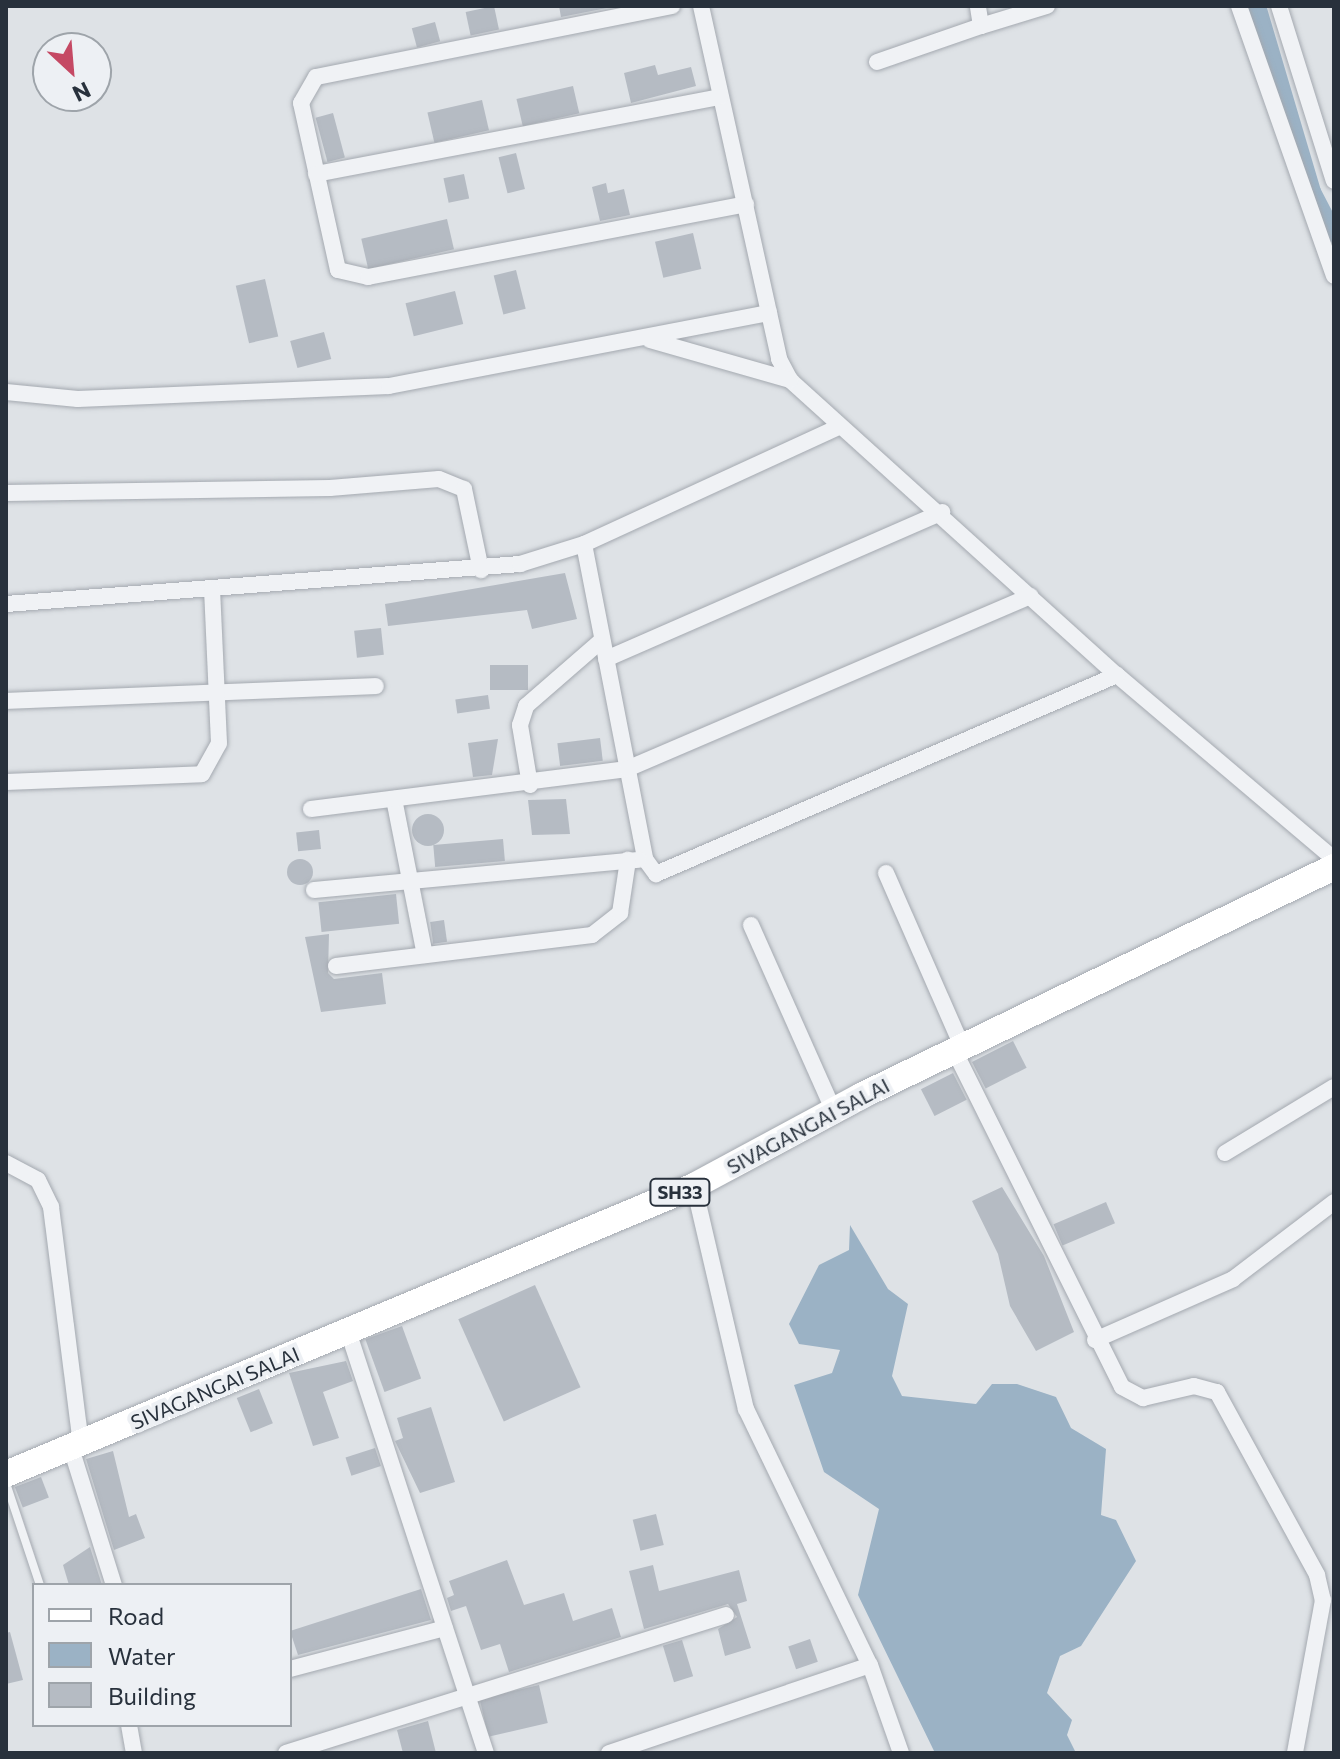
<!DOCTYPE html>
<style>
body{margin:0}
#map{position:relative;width:1340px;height:1759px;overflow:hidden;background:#dee2e6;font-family:Commissioner,sans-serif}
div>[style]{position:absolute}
.water>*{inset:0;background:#9bb2c5}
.canal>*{height:18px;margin:-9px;padding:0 9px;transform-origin:9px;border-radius:9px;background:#9bb2c5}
.building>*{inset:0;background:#b5bbc3;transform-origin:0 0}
.round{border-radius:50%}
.roads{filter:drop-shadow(0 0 2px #a4a9b0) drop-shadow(0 0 2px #a4a9b0)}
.lane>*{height:8px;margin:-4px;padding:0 4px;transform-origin:4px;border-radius:4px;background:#f0f2f5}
.street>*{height:16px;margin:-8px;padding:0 8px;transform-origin:8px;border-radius:8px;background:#f0f2f5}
.primary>*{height:26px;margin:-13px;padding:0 13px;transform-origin:13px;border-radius:13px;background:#fff}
span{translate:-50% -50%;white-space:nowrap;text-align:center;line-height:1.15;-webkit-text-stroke:8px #edf0f4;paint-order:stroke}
.shield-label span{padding:2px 6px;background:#edf0f4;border:2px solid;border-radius:6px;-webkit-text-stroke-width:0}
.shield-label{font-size:18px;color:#28313c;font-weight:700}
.street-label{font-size:20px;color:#28313c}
.frame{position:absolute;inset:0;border:8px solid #28313c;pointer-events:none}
.legend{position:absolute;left:32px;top:1583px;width:260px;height:144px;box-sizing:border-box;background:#edf0f4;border:2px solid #9ea4aa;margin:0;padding:10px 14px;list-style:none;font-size:24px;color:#28313c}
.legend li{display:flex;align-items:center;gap:16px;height:40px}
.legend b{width:40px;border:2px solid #9ea4aa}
.north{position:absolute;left:32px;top:32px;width:80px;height:80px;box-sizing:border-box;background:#edf0f4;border:2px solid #9ea4aa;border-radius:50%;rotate:154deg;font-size:22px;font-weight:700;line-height:32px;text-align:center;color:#28313c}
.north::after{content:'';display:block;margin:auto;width:28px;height:36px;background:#c54964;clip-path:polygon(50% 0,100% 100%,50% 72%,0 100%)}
</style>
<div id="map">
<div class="water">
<i style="clip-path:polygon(850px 1225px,888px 1289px,908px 1304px,892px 1376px,902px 1396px,976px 1404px,992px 1384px,1017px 1384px,1056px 1397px,1071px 1428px,1106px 1449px,1101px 1515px,1116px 1520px,1136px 1561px,1081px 1646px,1060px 1656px,1047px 1693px,1072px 1720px,1067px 1735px,1076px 1753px,935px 1753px,858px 1595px,879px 1509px,824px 1472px,794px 1385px,832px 1373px,840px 1350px,799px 1344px,789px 1324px,819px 1265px,849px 1250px)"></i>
</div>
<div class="canal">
<i style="left:1257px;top:6px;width:194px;rotate:73.5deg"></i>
<i style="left:1312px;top:192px;width:47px;rotate:62.4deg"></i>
</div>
<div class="building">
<i style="left:494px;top:6px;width:24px;height:29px;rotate:78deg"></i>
<i style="clip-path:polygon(559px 6px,612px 6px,612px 7px,561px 17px)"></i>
<i style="left:435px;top:22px;width:20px;height:24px;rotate:75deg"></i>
<i style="clip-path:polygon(655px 65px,658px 75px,691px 67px,696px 86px,631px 103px,624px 73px)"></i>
<i style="left:573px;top:86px;width:28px;height:58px;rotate:77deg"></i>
<i style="left:482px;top:100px;width:31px;height:56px;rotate:77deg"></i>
<i style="left:333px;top:113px;width:46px;height:18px;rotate:75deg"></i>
<i style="left:516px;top:153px;width:37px;height:18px;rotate:76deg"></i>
<i style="left:464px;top:174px;width:25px;height:21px;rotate:78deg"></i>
<i style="clip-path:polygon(606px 183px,608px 193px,624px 189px,630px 215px,600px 221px,592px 187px)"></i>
<i style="left:447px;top:219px;width:31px;height:88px;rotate:77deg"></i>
<i style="left:693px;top:233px;width:37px;height:39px;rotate:77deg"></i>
<i style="left:516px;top:270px;width:40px;height:23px;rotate:76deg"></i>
<i style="left:265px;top:279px;width:59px;height:30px;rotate:77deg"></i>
<i style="left:455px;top:291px;width:34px;height:51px;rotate:76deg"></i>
<i style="left:324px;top:332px;width:28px;height:35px;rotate:75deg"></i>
<i style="clip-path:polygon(565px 573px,577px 619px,532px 629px,527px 610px,388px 626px,385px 604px)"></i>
<i style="left:381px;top:628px;width:27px;height:27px;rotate:84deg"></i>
<i style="left:528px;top:665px;width:25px;height:38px;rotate:90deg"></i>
<i style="left:488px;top:695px;width:14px;height:33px;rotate:82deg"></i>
<i style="left:600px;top:738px;width:23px;height:43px;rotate:83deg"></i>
<i style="clip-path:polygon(498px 739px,492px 775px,473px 777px,468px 743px)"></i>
<i style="clip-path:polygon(566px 799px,570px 834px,532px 835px,528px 800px)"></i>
<i class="round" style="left:412px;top:814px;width:32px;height:32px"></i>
<i style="left:319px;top:830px;width:19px;height:23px;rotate:84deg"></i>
<i style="left:503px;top:839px;width:22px;height:70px;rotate:85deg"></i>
<i class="round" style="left:287px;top:859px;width:26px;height:26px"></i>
<i style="left:396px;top:894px;width:30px;height:78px;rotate:84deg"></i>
<i style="left:444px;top:920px;width:22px;height:14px;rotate:82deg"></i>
<i style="clip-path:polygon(329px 934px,328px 973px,334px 979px,382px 973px,386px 1004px,321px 1012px,305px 937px)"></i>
<i style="left:1013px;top:1041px;width:30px;height:46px;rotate:63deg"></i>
<i style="left:953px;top:1073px;width:30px;height:36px;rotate:63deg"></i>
<i style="clip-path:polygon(1002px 1187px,1044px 1256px,1074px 1332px,1036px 1351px,1010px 1306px,998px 1254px,972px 1201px)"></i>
<i style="left:1106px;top:1202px;width:23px;height:57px;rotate:67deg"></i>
<i style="left:535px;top:1285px;width:112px;height:84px;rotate:66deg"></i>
<i style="left:402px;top:1326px;width:56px;height:39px;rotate:70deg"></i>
<i style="clip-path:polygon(346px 1361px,353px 1381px,323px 1392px,339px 1438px,313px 1446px,289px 1373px)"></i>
<i style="left:259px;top:1389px;width:37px;height:24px;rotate:68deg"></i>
<i style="clip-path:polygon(431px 1407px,455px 1482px,420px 1493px,395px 1441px,403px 1438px,397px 1418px)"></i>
<i style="left:375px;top:1448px;width:19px;height:31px;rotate:72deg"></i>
<i style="clip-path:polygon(113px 1451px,129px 1517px,136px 1514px,145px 1538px,114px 1550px,86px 1459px)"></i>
<i style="left:41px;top:1477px;width:22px;height:28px;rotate:69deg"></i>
<i style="left:656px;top:1514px;width:32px;height:24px;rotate:76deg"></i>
<i style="clip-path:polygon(90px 1547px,102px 1585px,69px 1585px,63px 1565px)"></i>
<i style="clip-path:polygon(507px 1560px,524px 1605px,564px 1593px,573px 1621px,612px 1608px,621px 1637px,509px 1672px,500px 1644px,481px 1650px,466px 1606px,451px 1611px,447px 1598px,454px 1595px,449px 1581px)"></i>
<i style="clip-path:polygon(653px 1565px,659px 1591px,739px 1570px,747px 1601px,737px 1604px,751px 1648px,725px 1656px,718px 1629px,737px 1617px,728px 1604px,644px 1629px,629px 1571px)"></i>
<i style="clip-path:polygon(421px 1589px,431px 1620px,298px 1655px,290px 1631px)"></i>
<i style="clip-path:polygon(10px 1632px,23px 1680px,6px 1684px,6px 1633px)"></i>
<i style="left:810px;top:1639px;width:24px;height:23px;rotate:71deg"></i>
<i style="left:682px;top:1640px;width:38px;height:20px;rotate:73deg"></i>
<i style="left:539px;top:1685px;width:39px;height:61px;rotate:77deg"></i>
<i style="clip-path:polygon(428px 1721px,436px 1753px,403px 1753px,397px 1730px)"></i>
</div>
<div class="roads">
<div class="lane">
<i style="left:6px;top:1483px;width:108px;rotate:71.6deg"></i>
</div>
<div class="street">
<i style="left:672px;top:6px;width:363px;rotate:168.7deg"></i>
<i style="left:316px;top:77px;width:30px;rotate:120deg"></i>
<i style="left:301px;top:103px;width:171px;rotate:77.5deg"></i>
<i style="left:338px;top:270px;width:31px;rotate:13deg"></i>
<i style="left:368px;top:277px;width:385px;rotate:-10.9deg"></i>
<i style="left:701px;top:6px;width:362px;rotate:77.5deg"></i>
<i style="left:779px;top:359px;width:24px;rotate:62deg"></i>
<i style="left:790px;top:380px;width:440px;rotate:42.1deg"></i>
<i style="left:1117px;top:675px;width:285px;rotate:40.3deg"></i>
<i style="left:1239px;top:6px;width:286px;rotate:70.6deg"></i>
<i style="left:1279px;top:6px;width:183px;rotate:72.6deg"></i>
<i style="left:981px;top:26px;width:69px;rotate:-16.9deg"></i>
<i style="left:877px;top:62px;width:110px;rotate:-19.1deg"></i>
<i style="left:981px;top:26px;width:20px;rotate:-99deg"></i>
<i style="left:316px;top:174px;width:411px;rotate:-10.8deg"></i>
<i style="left:650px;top:340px;width:146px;rotate:15.9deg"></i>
<i style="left:6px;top:392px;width:72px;rotate:5.6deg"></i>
<i style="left:78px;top:399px;width:311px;rotate:-2.4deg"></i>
<i style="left:389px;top:386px;width:387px;rotate:-10.9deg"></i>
<i style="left:6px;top:493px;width:324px;rotate:-0.9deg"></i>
<i style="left:330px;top:488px;width:109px;rotate:-4.7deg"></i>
<i style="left:439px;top:479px;width:27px;rotate:22deg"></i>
<i style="left:464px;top:489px;width:83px;rotate:78.1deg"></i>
<i style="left:584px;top:544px;width:321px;rotate:79deg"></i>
<i style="left:645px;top:859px;width:19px;rotate:54deg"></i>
<i style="left:656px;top:874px;width:502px;rotate:-23.35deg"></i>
<i style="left:6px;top:604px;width:516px;rotate:-4.45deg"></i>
<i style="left:520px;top:564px;width:67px;rotate:-17.4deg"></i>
<i style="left:584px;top:544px;width:282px;rotate:-24.7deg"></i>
<i style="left:606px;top:659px;width:367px;rotate:-23.6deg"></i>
<i style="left:6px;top:701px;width:370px;rotate:-2.3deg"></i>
<i style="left:6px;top:782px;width:196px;rotate:-2.3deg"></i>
<i style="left:202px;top:774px;width:35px;rotate:-61deg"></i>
<i style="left:219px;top:743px;width:154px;rotate:-92.6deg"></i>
<i style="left:530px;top:785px;width:61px;rotate:-99.5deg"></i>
<i style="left:520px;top:725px;width:20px;rotate:-72deg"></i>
<i style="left:526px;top:706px;width:101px;rotate:-41deg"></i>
<i style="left:394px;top:799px;width:159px;rotate:78.8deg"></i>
<i style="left:311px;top:809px;width:319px;rotate:-7.2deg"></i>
<i style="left:627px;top:769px;width:439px;rotate:-23.2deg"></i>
<i style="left:886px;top:873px;width:191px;rotate:66.3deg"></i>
<i style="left:314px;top:890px;width:326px;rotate:-5.3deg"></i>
<i style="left:751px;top:925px;width:204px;rotate:66deg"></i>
<i style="left:336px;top:966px;width:258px;rotate:-6.9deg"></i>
<i style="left:592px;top:935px;width:36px;rotate:-38deg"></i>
<i style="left:620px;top:913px;width:54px;rotate:-81.4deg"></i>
<i style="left:955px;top:1052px;width:374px;rotate:63.5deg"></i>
<i style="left:1122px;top:1387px;width:24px;rotate:28deg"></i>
<i style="left:1143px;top:1398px;width:52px;rotate:-13.2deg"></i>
<i style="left:1194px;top:1386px;width:24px;rotate:15deg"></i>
<i style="left:1217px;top:1392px;width:209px;rotate:61.3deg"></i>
<i style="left:1317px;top:1575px;width:26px;rotate:77deg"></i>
<i style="left:1323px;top:1600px;width:156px;rotate:100.4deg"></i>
<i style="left:1225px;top:1153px;width:127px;rotate:-31.2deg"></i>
<i style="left:6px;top:1163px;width:36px;rotate:28deg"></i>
<i style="left:38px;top:1180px;width:30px;rotate:64deg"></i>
<i style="left:51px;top:1207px;width:239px;rotate:82.8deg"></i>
<i style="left:694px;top:1186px;width:229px;rotate:76.9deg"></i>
<i style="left:746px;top:1409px;width:284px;rotate:64.2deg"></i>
<i style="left:870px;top:1665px;width:93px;rotate:70.6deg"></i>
<i style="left:348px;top:1331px;width:444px;rotate:71.9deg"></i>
<i style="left:1095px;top:1340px;width:151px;rotate:-23.8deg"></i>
<i style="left:1233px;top:1279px;width:127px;rotate:-37.3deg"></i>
<i style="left:71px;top:1448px;width:144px;rotate:72.6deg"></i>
<i style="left:290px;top:1669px;width:160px;rotate:-14.8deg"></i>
<i style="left:129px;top:1725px;width:28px;rotate:80deg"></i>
<i style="left:286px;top:1753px;width:461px;rotate:-17.4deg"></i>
<i style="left:609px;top:1753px;width:275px;rotate:-18.6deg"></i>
</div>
<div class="primary">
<i style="left:6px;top:1474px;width:746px;rotate:-22.71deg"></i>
<i style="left:694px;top:1186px;width:190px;rotate:-28.3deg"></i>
<i style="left:861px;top:1096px;width:526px;rotate:-25.83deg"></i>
</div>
</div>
<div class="shield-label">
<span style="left:680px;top:1192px">SH33</span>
</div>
<div class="street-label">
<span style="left:808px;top:1126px;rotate:-28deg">SIVAGANGAI SALAI</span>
<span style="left:215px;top:1388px;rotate:-23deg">SIVAGANGAI SALAI</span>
</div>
<div class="frame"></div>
<ul class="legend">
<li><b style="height:10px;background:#fff"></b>Road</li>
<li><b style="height:22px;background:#9bb2c5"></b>Water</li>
<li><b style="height:22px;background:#b5bbc3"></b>Building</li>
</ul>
<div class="north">N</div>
</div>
